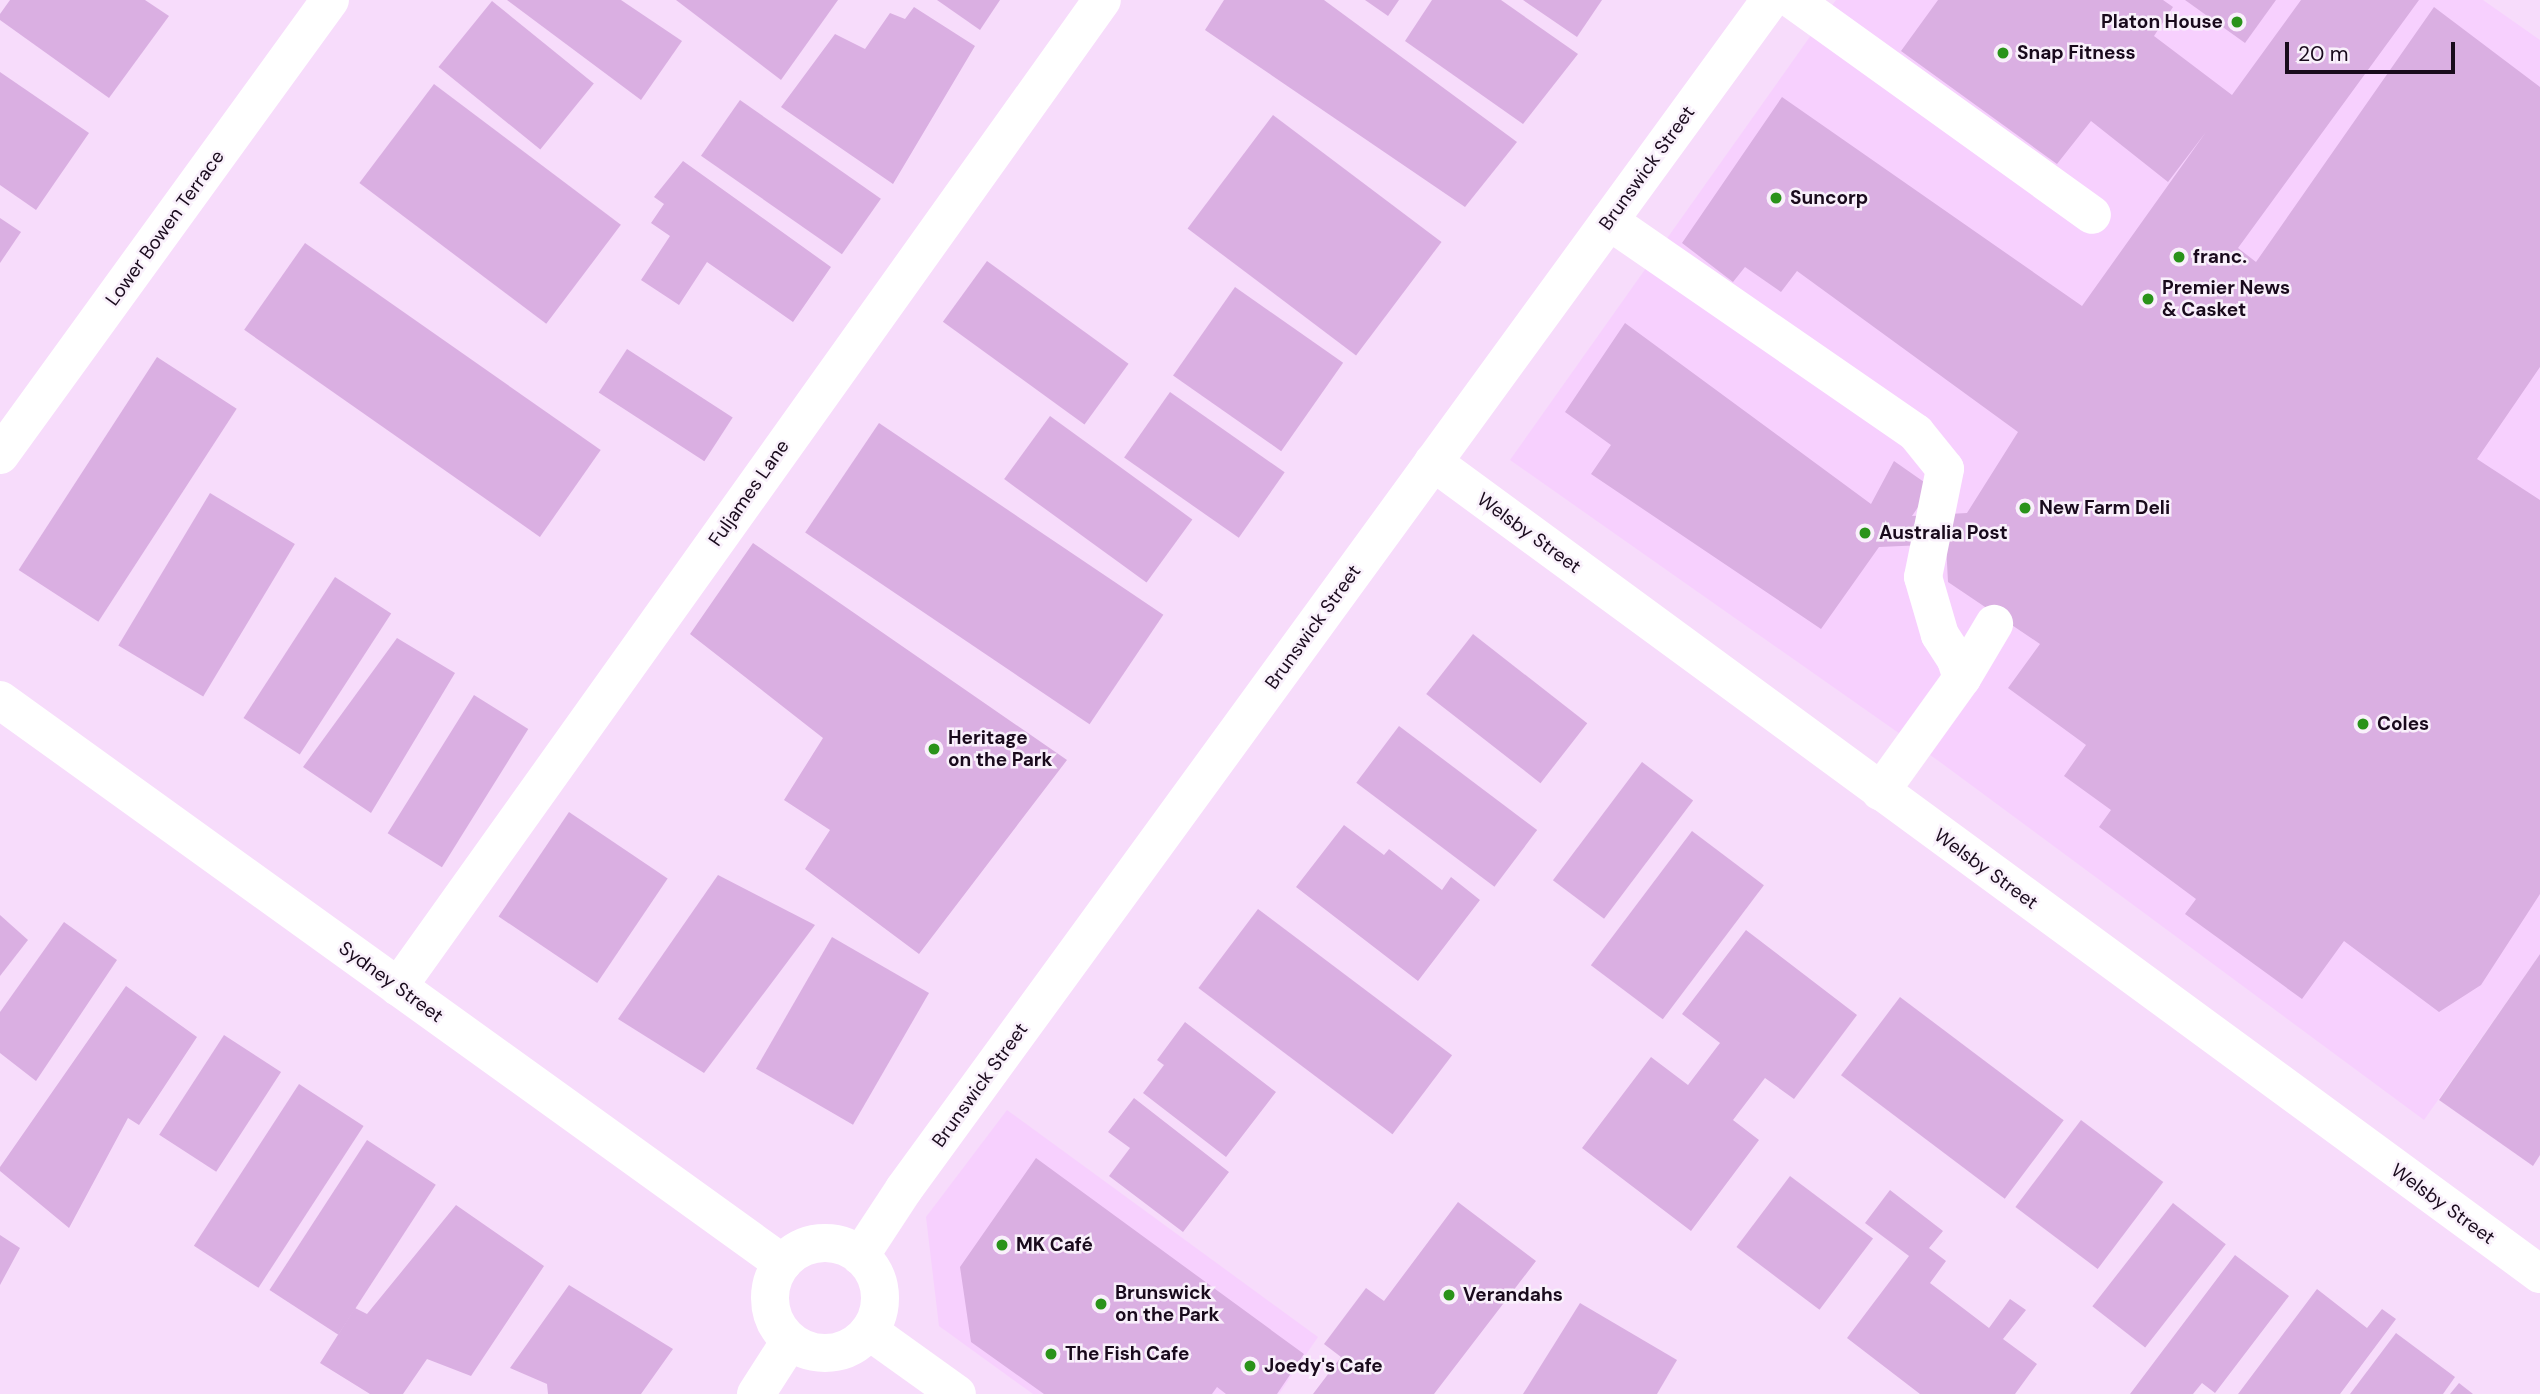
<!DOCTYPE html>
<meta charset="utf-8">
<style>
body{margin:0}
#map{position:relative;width:2540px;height:1394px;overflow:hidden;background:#f7dcfb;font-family:"DM Sans",sans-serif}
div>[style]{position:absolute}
.built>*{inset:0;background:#f7d0fe}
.building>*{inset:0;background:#daafe2;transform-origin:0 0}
.minor>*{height:38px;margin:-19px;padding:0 19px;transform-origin:19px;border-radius:19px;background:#fff}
.major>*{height:38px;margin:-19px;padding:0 19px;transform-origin:19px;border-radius:19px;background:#fff}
.major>.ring{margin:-19px;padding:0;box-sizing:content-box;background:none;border:38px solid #fff;border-radius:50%}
.dots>*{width:19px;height:19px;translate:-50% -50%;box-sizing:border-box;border:4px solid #f9f0fb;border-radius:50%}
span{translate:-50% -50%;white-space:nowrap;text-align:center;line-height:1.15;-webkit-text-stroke:5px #f9f0fb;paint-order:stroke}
.poi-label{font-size:19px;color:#190a1c;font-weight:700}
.right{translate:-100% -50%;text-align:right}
.left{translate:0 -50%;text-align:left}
.street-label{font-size:19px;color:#190a1c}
.scale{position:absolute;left:2285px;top:42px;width:170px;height:32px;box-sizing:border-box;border:4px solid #190a1c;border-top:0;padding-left:9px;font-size:21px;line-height:24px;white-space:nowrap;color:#190a1c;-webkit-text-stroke:5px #f9f0fb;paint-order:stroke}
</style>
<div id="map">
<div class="built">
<i style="clip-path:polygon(1836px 0,2483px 0,2540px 40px,2540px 954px,2424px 1120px,1940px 762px,1510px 460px)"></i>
<i style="clip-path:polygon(1007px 1110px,1318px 1337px,1279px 1394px,1033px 1394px,939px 1326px,926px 1217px)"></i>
</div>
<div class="building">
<i style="clip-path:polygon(10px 0,145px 0,169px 16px,109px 98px,0 20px,0 14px)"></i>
<i style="clip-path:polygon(507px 0,621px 0,682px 41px,641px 100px)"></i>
<i style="clip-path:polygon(676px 0,838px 0,781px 80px)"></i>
<i style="clip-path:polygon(937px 0,1000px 0,980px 30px)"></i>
<i style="clip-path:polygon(1224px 0,1324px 0,1517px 142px,1465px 207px,1205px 30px)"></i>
<i style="clip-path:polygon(1365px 0,1399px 0,1388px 16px)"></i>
<i style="clip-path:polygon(1432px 0,1501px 0,1578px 54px,1523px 124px,1405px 41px)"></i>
<i style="clip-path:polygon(1523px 0,1602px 0,1577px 37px)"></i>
<i style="clip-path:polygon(1938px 0,2163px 0,2173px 7px,2154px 36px,2232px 95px,2301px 0,2419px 0,2238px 248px,2256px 262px,2434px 7px,2540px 87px,2540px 367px,2477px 459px,2540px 500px,2540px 894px,2481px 985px,2439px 1012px,2344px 941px,2302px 999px,2185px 914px,2196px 899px,2099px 827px,2111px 810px,2064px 776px,2086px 745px,2008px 688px,2040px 644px,1948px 582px,1946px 544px,1879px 547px,1821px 629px,1591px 474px,1611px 445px,1565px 412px,1625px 323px,1871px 504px,1894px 461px,1924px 482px,1925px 497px,1912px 516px,1967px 513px,2018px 432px,1797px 271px,1781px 292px,1745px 267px,1733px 282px,1682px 243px,1782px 97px,2082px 306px,2206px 132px,2168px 182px,2091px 121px,2057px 164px,1901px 51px)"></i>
<i style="clip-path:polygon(2185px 0,2276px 0,2245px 43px)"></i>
<i style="left:492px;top:1px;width:131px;height:85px;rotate:39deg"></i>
<i style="clip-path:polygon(914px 7px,975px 46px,893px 184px,781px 107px,835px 34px,865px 49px,890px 13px,905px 19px)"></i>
<i style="clip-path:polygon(0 72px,89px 133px,36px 210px,0 185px)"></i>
<i style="left:434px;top:84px;width:234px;height:124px;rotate:37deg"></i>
<i style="left:740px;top:100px;width:172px;height:68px;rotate:35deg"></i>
<i style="left:1273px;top:115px;width:211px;height:142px;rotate:37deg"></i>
<i style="clip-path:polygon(683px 161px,831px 267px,793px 322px,707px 262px,679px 305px,641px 280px,670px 236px,651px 223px,664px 204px,654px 197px)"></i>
<i style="clip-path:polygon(0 218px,21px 232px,0 263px)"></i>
<i style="left:305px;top:243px;width:361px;height:106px;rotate:35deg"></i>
<i style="left:987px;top:261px;width:175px;height:75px;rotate:36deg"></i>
<i style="left:1235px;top:287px;width:132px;height:108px;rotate:35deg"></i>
<i style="left:627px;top:349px;width:126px;height:52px;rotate:33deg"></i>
<i style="left:157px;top:357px;width:95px;height:254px;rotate:33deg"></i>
<i style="left:1170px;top:392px;width:140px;height:80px;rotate:35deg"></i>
<i style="left:1050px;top:416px;width:176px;height:78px;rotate:36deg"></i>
<i style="left:879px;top:423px;width:343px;height:132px;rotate:34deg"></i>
<i style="left:210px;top:493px;width:99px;height:178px;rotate:31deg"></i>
<i style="clip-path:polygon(753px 543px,1067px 760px,919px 954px,805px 869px,830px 830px,784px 800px,823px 738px,690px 634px)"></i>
<i style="left:335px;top:577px;width:67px;height:168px;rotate:33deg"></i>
<i style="left:1473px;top:634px;width:145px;height:76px;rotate:38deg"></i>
<i style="clip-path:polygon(397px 638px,455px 673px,371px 813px,303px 767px)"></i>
<i style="left:474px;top:695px;width:64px;height:163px;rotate:32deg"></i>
<i style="left:1399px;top:726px;width:173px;height:71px;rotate:37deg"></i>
<i style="left:1642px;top:762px;width:64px;height:148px;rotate:37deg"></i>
<i style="left:569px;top:812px;width:119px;height:126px;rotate:34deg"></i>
<i style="clip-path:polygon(1344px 825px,1384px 855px,1389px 849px,1442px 890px,1451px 877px,1480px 900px,1418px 981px,1296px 887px)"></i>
<i style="left:1692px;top:831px;width:90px;height:168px;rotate:37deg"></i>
<i style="clip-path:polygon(718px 875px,815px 925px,704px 1073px,618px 1019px)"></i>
<i style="left:1258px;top:909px;width:243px;height:99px;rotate:37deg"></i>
<i style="clip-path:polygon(0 915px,28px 940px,0 976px)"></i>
<i style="clip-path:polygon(64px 922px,117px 960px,36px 1081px,0 1053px,0 1012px)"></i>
<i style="clip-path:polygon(1746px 930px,1857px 1015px,1794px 1099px,1765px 1078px,1733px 1120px,1759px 1140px,1691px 1231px,1582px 1148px,1651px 1057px,1688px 1085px,1720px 1043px,1682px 1014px)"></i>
<i style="left:832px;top:937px;width:112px;height:152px;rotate:30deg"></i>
<i style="clip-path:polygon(2540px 954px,2540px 1155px,2533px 1166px,2439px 1100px)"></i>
<i style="clip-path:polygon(126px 986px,197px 1037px,139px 1125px,128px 1118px,69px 1228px,0 1171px,0 1167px)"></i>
<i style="left:1900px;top:997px;width:205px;height:98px;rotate:37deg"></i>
<i style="clip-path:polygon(1185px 1022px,1276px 1092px,1226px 1157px,1143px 1093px,1164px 1065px,1157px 1060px)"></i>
<i style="left:224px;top:1035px;width:68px;height:119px;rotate:33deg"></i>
<i style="left:299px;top:1084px;width:77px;height:193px;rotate:33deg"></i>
<i style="clip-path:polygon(1134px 1098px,1229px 1172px,1183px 1232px,1109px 1176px,1130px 1148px,1108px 1132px)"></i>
<i style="left:2081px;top:1120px;width:103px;height:109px;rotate:37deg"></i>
<i style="left:367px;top:1140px;width:82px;height:179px;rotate:33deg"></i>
<i style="clip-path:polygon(1036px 1158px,1304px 1354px,1277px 1394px,1226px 1394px,1217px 1387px,1212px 1394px,1044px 1394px,971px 1342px,960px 1267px)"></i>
<i style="left:1790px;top:1176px;width:104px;height:89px;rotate:37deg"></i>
<i style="clip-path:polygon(1890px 1190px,1943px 1231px,1929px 1248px,1946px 1261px,1930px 1283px,1989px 1328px,2010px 1299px,2026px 1310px,2003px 1339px,2037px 1364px,2015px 1394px,1920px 1394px,1847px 1338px,1909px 1256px,1865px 1223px)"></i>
<i style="clip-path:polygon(1458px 1202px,1536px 1261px,1434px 1394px,1313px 1394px,1341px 1357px,1324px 1344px,1366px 1288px,1384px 1301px)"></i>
<i style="left:2173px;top:1203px;width:67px;height:131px;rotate:38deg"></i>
<i style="clip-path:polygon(456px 1205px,544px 1266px,471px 1376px,427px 1359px,403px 1394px,370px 1394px,320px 1363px,355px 1308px,367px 1314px)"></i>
<i style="clip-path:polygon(0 1235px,20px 1248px,0 1285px)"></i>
<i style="clip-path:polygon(2235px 1255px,2289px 1296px,2215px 1393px,2202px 1383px,2193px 1394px,2130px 1394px)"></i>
<i style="clip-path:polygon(569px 1285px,673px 1349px,641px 1394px,548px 1394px,547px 1384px,510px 1368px)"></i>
<i style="clip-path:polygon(2317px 1289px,2367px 1328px,2382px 1309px,2396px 1319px,2340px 1394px,2238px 1394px)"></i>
<i style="clip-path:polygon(1580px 1303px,1677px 1360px,1657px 1394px,1523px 1394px)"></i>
<i style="clip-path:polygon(2396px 1333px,2455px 1377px,2443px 1394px,2350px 1394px)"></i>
<i style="clip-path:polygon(2459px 1383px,2473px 1394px,2450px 1394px)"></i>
</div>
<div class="minor">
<i style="left:1793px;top:0;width:368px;rotate:35.7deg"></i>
<i style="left:1609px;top:221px;width:373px;rotate:34.6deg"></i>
<i style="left:1916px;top:433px;width:46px;rotate:51.1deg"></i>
<i style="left:1945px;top:469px;width:110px;rotate:101.5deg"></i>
<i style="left:1923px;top:577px;width:60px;rotate:73.7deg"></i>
<i style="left:1940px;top:635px;width:30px;rotate:57deg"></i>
<i style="left:1956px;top:660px;width:19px;rotate:72deg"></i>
<i style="left:1962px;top:678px;width:140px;rotate:125.7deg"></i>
<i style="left:0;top:455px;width:562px;rotate:-54.05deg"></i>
<i style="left:1433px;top:462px;width:1373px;rotate:36.26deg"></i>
<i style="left:1962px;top:678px;width:63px;rotate:-59.3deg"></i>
<i style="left:0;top:700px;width:964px;rotate:35.75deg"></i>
<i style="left:398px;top:987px;width:1212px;rotate:-54.5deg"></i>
<i style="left:869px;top:1331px;width:108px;rotate:35.6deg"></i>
</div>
<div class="major">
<i class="ring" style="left:770px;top:1243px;width:72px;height:72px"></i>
<i style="left:860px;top:1256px;width:80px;rotate:-56.7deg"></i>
<i style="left:904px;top:1189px;width:1471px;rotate:-53.93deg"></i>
<i style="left:756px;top:1394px;width:63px;rotate:-57.3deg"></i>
</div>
<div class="dots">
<i style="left:2237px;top:22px;background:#2a931a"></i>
<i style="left:2003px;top:53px;background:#2a931a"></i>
<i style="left:1776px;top:198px;background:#2a931a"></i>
<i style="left:2179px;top:257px;background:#2a931a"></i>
<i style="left:2148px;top:299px;background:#2a931a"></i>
<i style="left:2025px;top:508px;background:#2a931a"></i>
<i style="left:1865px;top:533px;background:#2a931a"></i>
<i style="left:2363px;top:724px;background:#2a931a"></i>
<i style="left:934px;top:749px;background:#2a931a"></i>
<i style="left:1002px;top:1245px;background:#2a931a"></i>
<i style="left:1449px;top:1295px;background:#2a931a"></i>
<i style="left:1101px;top:1304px;background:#2a931a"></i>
<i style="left:1051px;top:1354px;background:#2a931a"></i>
<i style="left:1250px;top:1366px;background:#2a931a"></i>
</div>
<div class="poi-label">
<span class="right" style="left:2223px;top:22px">Platon House</span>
<span class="left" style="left:2017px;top:53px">Snap Fitness</span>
<span class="left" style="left:1790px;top:198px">Suncorp</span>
<span class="left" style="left:2193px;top:257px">franc.</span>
<span class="left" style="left:2162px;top:299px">Premier News<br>&amp; Casket</span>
<span class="left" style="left:2039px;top:508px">New Farm Deli</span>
<span class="left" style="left:1879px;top:533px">Australia Post</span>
<span class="left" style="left:2377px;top:724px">Coles</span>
<span class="left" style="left:948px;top:749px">Heritage<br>on the Park</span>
<span class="left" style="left:1016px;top:1245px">MK Café</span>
<span class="left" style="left:1115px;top:1304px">Brunswick<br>on the Park</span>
<span class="left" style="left:1463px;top:1295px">Verandahs</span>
<span class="left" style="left:1065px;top:1354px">The Fish Cafe</span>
<span class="left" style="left:1264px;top:1366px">Joedy's Cafe</span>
</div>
<div class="street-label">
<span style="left:1647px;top:168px;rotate:-54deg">Brunswick Street</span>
<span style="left:165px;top:228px;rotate:-54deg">Lower Bowen Terrace</span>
<span style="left:749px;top:493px;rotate:-55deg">Fuljames Lane</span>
<span style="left:1529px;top:533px;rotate:36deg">Welsby Street</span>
<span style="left:1313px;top:627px;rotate:-54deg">Brunswick Street</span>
<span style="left:1986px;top:869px;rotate:36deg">Welsby Street</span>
<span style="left:391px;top:982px;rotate:36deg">Sydney Street</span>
<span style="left:980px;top:1085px;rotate:-54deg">Brunswick Street</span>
<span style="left:2443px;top:1204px;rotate:36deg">Welsby Street</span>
</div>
<div class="scale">20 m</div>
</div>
